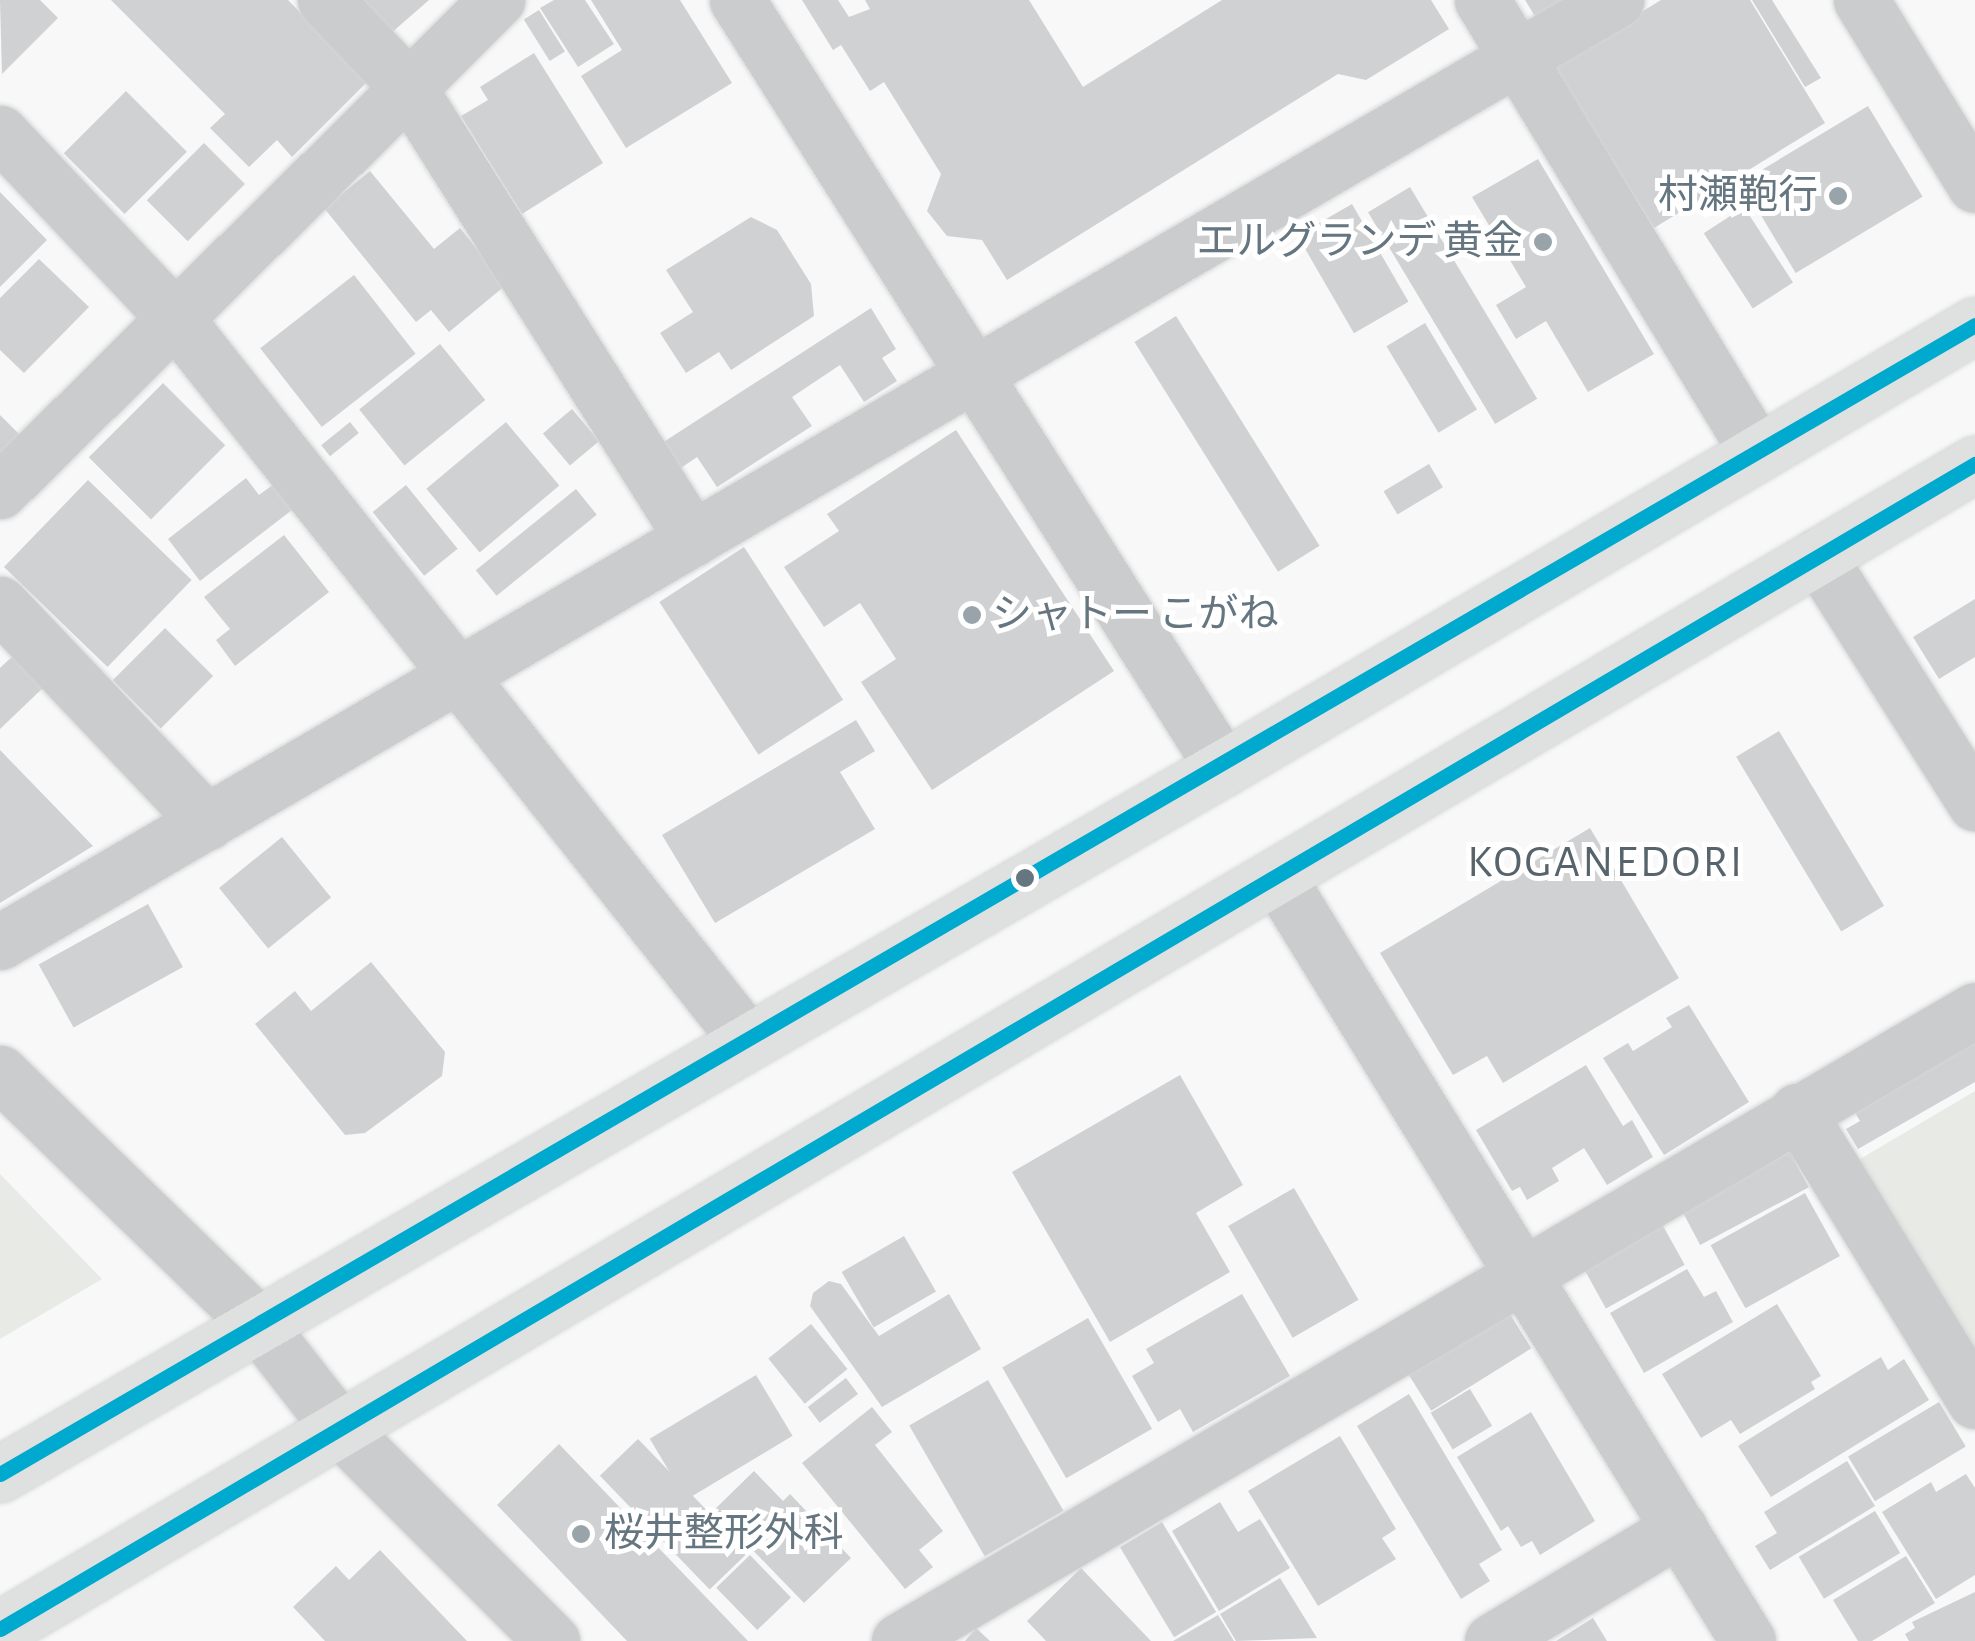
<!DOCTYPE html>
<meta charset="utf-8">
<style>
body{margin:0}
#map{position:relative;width:1975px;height:1641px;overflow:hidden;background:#f8f8f8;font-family:"Alegreya Sans","Noto Sans JP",sans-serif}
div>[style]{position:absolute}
.green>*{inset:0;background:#e7eae5}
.building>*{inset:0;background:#cfd1d2;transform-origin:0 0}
.roads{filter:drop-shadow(0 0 2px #d4d5d6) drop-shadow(0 0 2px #d4d5d6)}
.minor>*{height:55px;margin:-27.5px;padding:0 27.5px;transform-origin:27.5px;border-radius:27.5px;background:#cbcccd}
.major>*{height:55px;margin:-27.5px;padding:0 27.5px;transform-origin:27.5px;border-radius:27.5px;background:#dfe0e0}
.bus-1>*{height:15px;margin:-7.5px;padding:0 7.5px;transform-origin:7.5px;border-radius:7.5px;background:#00a9ce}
.dots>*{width:28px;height:28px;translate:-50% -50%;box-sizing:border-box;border:5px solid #fff;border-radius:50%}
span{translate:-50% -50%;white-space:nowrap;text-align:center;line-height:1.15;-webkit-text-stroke:10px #fff;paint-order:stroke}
.poi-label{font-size:40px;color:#657680}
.right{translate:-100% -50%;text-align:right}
.left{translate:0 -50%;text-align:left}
.quarter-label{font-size:45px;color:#57646c;letter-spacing:2.5px}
</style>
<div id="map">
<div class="green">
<i style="clip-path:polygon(1975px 1091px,1975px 1362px,1855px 1162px)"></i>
<i style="clip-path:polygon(0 1174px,102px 1279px,0 1339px)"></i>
</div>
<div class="building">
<i style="clip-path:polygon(0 0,40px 0,58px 18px,2px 74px)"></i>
<i style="clip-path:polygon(111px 0,288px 0,368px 81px,292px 157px,277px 140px,249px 167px,210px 128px,225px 114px)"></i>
<i style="clip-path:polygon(359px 0,429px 0,390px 34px)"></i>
<i style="clip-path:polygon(554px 0,585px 0,614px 44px,578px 67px,540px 8px)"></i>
<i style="clip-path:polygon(591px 0,680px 0,732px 83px,626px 148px,581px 76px,622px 50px)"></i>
<i style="clip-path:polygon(802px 0,838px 0,849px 17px,870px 9px,865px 0,1029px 0,1083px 87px,1222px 0,1431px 0,1449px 29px,1366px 80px,1338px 74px,1007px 280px,982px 240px,947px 236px,927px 211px,941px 174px,884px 82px,870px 91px,841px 45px,833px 50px)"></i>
<i style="clip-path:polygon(1525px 0,1565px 0,1536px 18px)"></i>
<i style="clip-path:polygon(1661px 0,1750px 0,1825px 123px,1654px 228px,1553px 66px)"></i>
<i style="clip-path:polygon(1752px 0,1772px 0,1821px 78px,1805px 87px)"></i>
<i style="left:539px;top:10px;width:49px;height:18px;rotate:58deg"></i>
<i style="clip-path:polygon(534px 53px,603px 163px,522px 214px,461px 116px,488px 100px,480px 87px)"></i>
<i style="left:126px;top:91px;width:86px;height:88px;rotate:45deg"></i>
<i style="left:1868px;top:106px;width:106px;height:148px;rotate:59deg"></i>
<i style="left:204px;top:143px;width:58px;height:81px;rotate:45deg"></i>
<i style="clip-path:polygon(1538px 159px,1654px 354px,1588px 392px,1546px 321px,1516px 339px,1496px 305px,1526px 287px,1472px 197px)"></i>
<i style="clip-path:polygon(370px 171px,434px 249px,460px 228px,506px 285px,449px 332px,431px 310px,416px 322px,324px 208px)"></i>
<i style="left:1410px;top:187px;width:247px;height:49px;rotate:59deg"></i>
<i style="clip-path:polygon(0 192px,47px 240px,0 287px)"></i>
<i style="left:1352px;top:204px;width:113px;height:63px;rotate:60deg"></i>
<i style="left:1744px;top:207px;width:90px;height:48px;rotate:57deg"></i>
<i style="clip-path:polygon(751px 217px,777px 230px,811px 284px,814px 316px,731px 370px,719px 352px,686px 373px,660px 333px,693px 312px,666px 270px)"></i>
<i style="clip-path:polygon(39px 259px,89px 307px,24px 373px,0 350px,0 298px)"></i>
<i style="left:354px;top:275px;width:100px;height:119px;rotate:52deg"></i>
<i style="clip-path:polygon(871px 308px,896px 349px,882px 358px,897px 381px,864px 402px,840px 365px,792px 397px,812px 426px,717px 487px,697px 457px,678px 470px,662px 443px)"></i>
<i style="left:1176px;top:316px;width:271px;height:49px;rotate:58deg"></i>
<i style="left:1425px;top:323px;width:101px;height:45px;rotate:59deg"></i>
<i style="left:440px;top:344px;width:72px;height:104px;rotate:51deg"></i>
<i style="left:163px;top:383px;width:88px;height:105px;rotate:45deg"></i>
<i style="left:572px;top:409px;width:42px;height:38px;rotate:50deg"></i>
<i style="clip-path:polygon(0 415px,21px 436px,0 458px)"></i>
<i style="left:350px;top:422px;width:14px;height:37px;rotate:51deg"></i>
<i style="left:506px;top:422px;width:83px;height:104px;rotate:50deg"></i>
<i style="clip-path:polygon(956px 430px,1114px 671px,932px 790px,861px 682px,896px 659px,860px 603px,824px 627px,784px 567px,839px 531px,827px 514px)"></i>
<i style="left:1429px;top:464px;width:27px;height:53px;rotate:59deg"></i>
<i style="clip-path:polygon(246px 478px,259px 495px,274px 484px,292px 510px,200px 581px,168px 539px)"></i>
<i style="left:88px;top:480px;width:144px;height:121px;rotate:44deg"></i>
<i style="left:406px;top:485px;width:82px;height:43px;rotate:51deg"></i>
<i style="left:576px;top:489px;width:33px;height:129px;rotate:51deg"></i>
<i style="clip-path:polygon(284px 535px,329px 592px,235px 666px,216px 640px,230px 629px,204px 597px)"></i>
<i style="left:744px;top:547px;width:182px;height:101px;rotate:57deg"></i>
<i style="clip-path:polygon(1975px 599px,1975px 657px,1939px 679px,1913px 637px)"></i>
<i style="left:165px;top:628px;width:68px;height:74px;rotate:45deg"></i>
<i style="clip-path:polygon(16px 653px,46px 685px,0 729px,0 668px)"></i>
<i style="clip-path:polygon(856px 720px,875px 751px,840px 772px,875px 829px,715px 923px,662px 835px)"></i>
<i style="left:1779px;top:731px;width:204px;height:50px;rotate:59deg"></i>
<i style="clip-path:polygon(0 750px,93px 846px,0 903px)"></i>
<i style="clip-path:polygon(1590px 828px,1679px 978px,1503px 1083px,1487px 1056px,1453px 1075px,1380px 953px)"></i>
<i style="left:282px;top:837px;width:78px;height:81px;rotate:51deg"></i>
<i style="left:148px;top:904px;width:72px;height:125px;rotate:61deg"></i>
<i style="clip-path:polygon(371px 962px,445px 1052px,442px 1076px,365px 1133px,345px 1135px,255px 1024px,295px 991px,311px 1011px)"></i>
<i style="clip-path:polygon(1689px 1005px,1749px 1102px,1664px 1155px,1603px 1058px,1628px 1043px,1633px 1051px,1672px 1027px,1666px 1018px)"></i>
<i style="clip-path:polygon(1975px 1036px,1975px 1082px,1858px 1149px,1846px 1129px,1860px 1121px,1851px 1106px)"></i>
<i style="clip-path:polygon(1586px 1065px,1623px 1126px,1632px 1120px,1653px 1157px,1607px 1185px,1584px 1148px,1552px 1168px,1559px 1181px,1527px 1200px,1520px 1187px,1512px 1191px,1476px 1130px)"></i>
<i style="clip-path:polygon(1180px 1075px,1243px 1185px,1196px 1213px,1230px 1272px,1110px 1342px,1012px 1172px)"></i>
<i style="left:1790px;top:1152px;width:40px;height:123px;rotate:62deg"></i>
<i style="left:1294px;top:1188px;width:129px;height:76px;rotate:60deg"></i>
<i style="left:1805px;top:1193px;width:72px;height:108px;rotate:61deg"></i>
<i style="left:1657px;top:1215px;width:57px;height:90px;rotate:61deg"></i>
<i style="left:904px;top:1236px;width:64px;height:72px;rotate:60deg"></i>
<i style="clip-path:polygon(1687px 1269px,1704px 1297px,1716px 1291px,1733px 1322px,1644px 1373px,1610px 1313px)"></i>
<i style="clip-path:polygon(829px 1281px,841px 1284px,879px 1336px,949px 1294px,981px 1349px,882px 1407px,810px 1306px,813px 1293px)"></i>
<i style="clip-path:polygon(1242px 1294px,1290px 1376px,1193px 1432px,1180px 1409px,1158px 1422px,1132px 1376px,1154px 1363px,1146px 1349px)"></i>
<i style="clip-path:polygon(1777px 1304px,1821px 1376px,1811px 1382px,1815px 1389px,1740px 1434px,1731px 1420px,1701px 1438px,1662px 1374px)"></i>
<i style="left:1508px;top:1311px;width:44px;height:118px;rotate:58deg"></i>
<i style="left:1088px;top:1318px;width:128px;height:99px;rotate:60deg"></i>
<i style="left:811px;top:1324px;width:58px;height:55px;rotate:51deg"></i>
<i style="clip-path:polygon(1881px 1357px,1888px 1370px,1904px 1359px,1929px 1400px,1771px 1497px,1738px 1446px)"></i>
<i style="left:756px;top:1375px;width:71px;height:124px;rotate:59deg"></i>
<i style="left:846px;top:1378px;width:20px;height:48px;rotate:53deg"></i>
<i style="left:988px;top:1380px;width:151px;height:91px;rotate:60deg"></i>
<i style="left:1470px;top:1389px;width:43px;height:46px;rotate:59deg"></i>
<i style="clip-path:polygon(1409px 1394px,1502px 1550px,1479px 1564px,1490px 1581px,1461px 1599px,1357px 1426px)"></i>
<i style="left:1939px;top:1402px;width:52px;height:106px;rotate:59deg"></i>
<i style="clip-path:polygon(872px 1407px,892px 1432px,875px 1445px,943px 1531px,919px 1550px,933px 1567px,905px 1589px,802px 1463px)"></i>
<i style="clip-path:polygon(1531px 1412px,1595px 1521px,1540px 1555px,1532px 1541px,1521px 1547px,1508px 1526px,1501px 1531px,1457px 1457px)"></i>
<i style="clip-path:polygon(1340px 1436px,1396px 1529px,1382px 1538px,1396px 1559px,1318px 1606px,1248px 1491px)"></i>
<i style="left:638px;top:1439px;width:158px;height:53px;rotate:46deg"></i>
<i style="clip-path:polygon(559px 1444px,748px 1641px,627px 1641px,497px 1505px)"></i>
<i style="clip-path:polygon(1847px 1461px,1875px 1506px,1770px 1570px,1755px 1546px,1777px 1533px,1764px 1512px)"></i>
<i style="clip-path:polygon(754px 1471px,783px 1501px,790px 1494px,851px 1558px,804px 1603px,714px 1510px)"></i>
<i style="clip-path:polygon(1966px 1474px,1975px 1488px,1975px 1575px,1936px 1599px,1882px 1512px,1931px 1482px,1936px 1492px)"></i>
<i style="clip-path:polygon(1220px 1502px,1238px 1532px,1260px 1519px,1290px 1568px,1219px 1611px,1172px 1531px)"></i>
<i style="left:1875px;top:1511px;width:49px;height:89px;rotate:59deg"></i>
<i style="left:1162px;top:1522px;width:105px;height:49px;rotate:59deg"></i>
<i style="clip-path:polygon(380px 1550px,467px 1641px,325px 1641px,293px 1607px,336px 1566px,349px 1580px)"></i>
<i style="left:750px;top:1555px;width:59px;height:47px;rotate:46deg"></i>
<i style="clip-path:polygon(1906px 1556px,1935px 1603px,1872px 1641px,1858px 1641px,1833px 1600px)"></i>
<i style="clip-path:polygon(1081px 1568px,1151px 1641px,1046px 1641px,1027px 1621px)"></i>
<i style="clip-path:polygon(1280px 1578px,1317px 1638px,1236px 1641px,1220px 1614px)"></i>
<i style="clip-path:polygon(1975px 1592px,1975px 1641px,1909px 1641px,1905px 1634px,1915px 1628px,1912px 1622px)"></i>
<i style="clip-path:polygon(1218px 1615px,1234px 1641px,1173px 1641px)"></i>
<i style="clip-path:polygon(1593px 1618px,1607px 1641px,1556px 1641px)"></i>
<i style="clip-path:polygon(976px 1628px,990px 1641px,965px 1641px)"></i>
</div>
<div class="roads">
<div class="minor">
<i style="left:325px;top:0;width:120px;rotate:46.3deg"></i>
<i style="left:408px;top:87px;width:534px;rotate:57.77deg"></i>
<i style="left:737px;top:0;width:909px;rotate:57.67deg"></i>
<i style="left:1482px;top:0;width:529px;rotate:58.68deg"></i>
<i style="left:1861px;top:0;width:217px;rotate:58.4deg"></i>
<i style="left:0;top:133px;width:255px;rotate:46.6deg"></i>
<i style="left:175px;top:318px;width:920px;rotate:51.62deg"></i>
<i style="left:0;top:491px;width:699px;rotate:-44.65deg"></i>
<i style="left:1818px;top:556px;width:293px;rotate:57.6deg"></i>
<i style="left:0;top:604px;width:301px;rotate:46.5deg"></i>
<i style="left:1277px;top:876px;width:898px;rotate:58.38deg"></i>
<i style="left:0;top:942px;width:1871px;rotate:-30.24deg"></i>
<i style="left:0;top:1073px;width:360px;rotate:44.2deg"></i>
<i style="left:258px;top:1324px;width:133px;rotate:52deg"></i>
<i style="left:340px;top:1429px;width:300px;rotate:45deg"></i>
<i style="left:1797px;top:1111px;width:340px;rotate:58.5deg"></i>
<i style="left:899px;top:1641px;width:1247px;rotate:-30.39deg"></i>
<i style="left:1492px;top:1641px;width:219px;rotate:-31deg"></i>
</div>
<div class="major">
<i style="left:0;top:1474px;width:1412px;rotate:-30deg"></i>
<i style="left:1223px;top:768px;width:873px;rotate:-30.5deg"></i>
<i style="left:0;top:1629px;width:2293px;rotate:-30.54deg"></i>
</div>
</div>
<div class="bus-1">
<i style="left:0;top:1474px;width:2285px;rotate:-30.19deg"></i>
<i style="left:0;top:1629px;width:2293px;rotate:-30.54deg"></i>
</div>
<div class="dots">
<i style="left:1838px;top:196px;background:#98a4aa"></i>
<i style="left:1543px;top:242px;background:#98a4aa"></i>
<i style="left:972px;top:615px;background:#98a4aa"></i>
<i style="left:1025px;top:878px;background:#657680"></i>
<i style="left:581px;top:1534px;background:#98a4aa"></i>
</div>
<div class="poi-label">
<span class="right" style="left:1818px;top:196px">村瀬鞄行</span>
<span class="right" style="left:1523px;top:242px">エルグランデ 黄金</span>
<span class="left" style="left:992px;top:615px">シャトー こがね</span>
<span class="left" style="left:604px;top:1534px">桜井整形外科</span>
</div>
<div class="quarter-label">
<span style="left:1606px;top:863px">KOGANEDORI</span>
</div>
</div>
